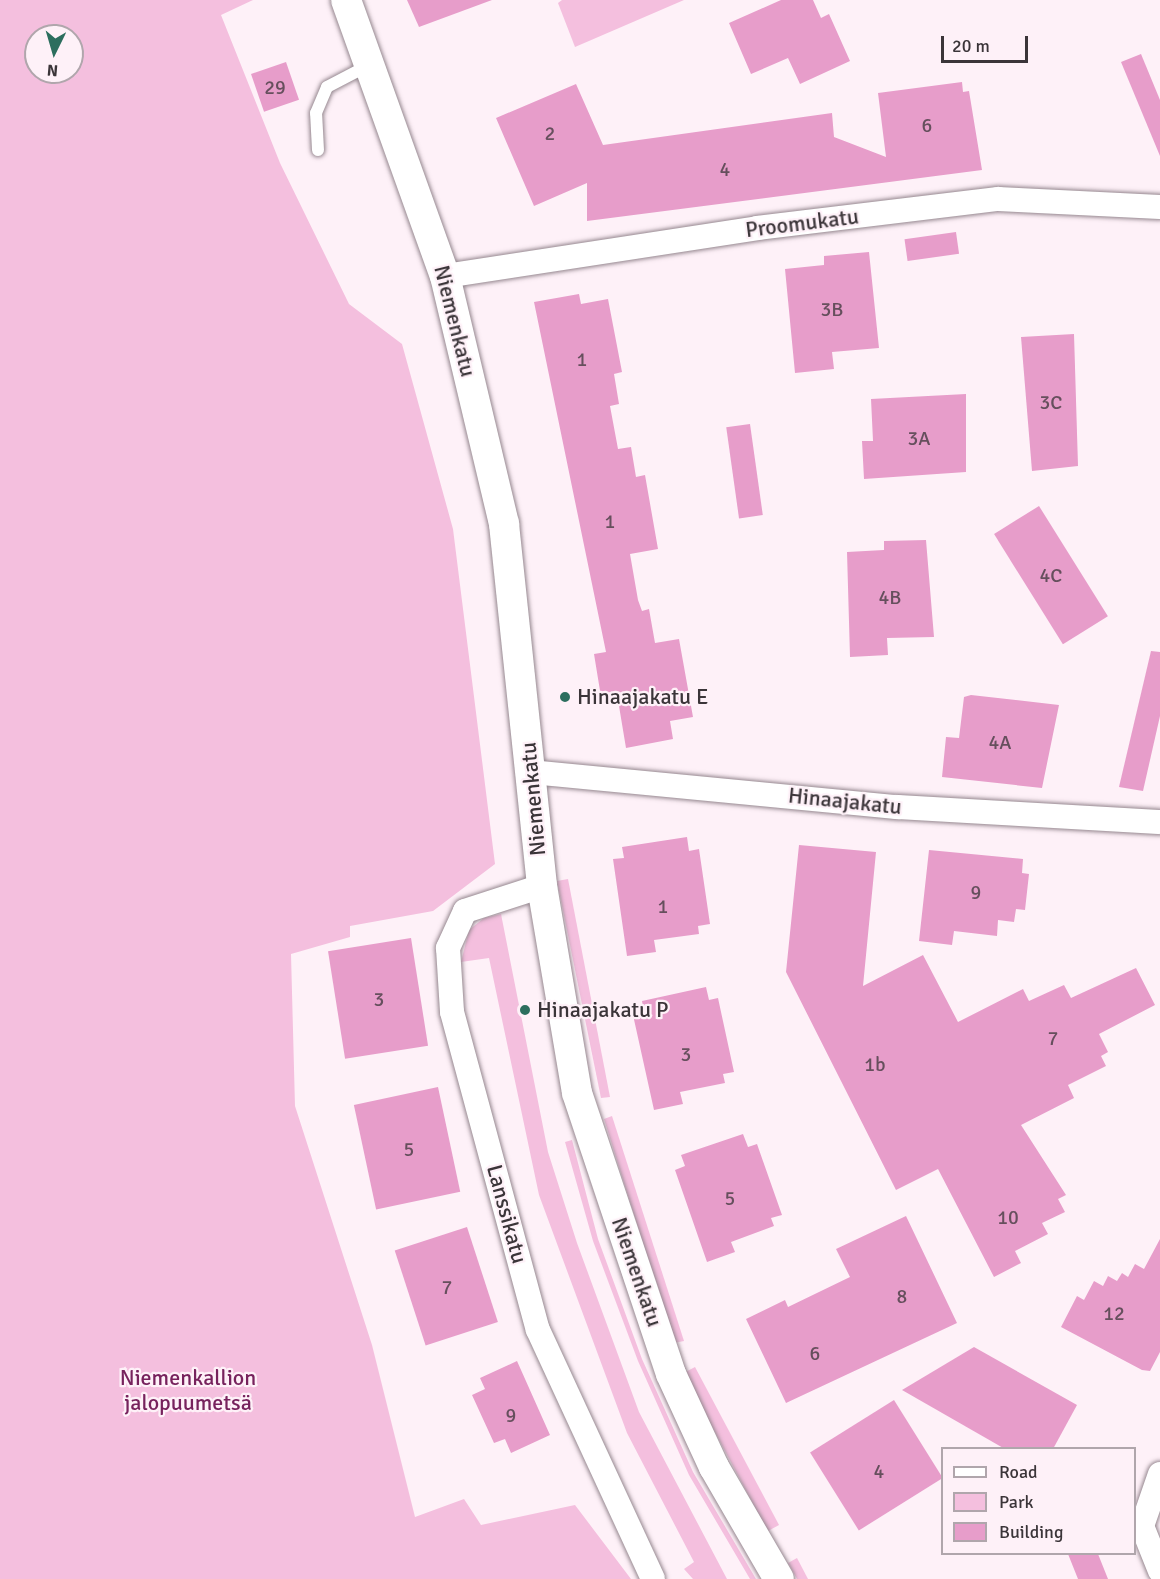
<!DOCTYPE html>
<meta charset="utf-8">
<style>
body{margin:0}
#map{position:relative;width:1160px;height:1579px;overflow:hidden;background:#fef1f8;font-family:Signika,sans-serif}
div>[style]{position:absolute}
.green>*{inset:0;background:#f4bfde;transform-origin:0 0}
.building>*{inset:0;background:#e79dca;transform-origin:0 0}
.roads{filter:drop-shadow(0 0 2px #968890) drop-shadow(0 0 2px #968890)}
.service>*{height:12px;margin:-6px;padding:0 6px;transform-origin:6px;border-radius:6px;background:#fff}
.minor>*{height:24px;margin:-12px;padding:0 12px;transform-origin:12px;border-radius:12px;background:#fff}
.tertiary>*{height:30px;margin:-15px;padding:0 15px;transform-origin:15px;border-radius:15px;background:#fff}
.dots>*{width:16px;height:16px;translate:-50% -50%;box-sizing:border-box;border:3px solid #fef1f8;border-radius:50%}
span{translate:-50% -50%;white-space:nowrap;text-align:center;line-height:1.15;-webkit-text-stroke:4.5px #fef1f8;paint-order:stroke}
.number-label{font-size:20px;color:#664f5d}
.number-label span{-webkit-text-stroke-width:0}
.street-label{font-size:22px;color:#3b3539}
.poi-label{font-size:22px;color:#3b3539}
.left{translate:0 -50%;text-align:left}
.park-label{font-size:22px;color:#77225d}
.legend{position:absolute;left:941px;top:1447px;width:195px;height:108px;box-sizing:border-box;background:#fef1f8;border:2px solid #b0a6ac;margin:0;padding:8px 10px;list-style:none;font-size:18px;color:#3b3539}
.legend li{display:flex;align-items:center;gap:12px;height:30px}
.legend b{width:30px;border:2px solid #b0a6ac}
.north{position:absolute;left:24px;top:24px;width:60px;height:60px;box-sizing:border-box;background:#fef1f8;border:2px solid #b0a6ac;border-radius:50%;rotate:185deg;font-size:16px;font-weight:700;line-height:24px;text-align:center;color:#3b3539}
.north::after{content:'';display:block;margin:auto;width:21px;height:27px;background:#2c6e5e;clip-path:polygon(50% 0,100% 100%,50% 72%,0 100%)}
.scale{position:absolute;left:941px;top:36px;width:87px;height:27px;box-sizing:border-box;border:3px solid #3b3539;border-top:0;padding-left:8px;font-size:18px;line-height:21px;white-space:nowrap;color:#3b3539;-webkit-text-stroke:4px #fef1f8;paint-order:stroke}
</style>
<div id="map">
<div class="green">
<i style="clip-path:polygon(evenodd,0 0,253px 0,221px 15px,280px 163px,349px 304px,402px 344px,453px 529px,495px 864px,433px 911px,350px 926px,350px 937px,291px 954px,295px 1106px,372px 1345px,415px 1517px,464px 1499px,481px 1525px,575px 1505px,631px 1579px,0 1579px,0 0,36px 36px,72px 36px,72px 72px,36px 72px,36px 36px)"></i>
<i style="clip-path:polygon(562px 0,684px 0,575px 47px,558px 3px)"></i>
<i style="clip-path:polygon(568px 879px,610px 1097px,601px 1098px,557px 881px)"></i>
<i style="clip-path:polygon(501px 914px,548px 1152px,577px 1243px,639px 1412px,727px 1579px,693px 1579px,684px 1569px,694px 1562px,627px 1433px,539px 1195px,489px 958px,461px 962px,469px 930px,484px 918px)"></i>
<i style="clip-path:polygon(612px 1116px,684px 1341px,674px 1343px,604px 1119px)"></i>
<i style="clip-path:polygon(572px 1140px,598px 1239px,642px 1359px,693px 1472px,756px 1579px,750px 1579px,689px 1475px,638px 1361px,593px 1241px,565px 1142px)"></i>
<i style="left:695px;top:1367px;width:179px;height:13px;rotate:62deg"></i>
<i style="clip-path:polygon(797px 1558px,808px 1579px,797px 1579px,788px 1563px)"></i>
</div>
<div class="building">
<i style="clip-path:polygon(407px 0,492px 0,419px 27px)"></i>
<i style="clip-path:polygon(781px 0,813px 0,821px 18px,829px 14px,850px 61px,800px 84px,788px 58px,751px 74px,729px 23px)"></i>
<i style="clip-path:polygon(1141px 54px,1160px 100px,1160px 156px,1121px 62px)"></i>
<i style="left:286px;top:62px;width:40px;height:37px;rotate:71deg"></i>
<i style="clip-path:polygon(962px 82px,963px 92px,969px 91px,982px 170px,587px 221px,587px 183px,534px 206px,496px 118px,576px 84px,603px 145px,832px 113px,834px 137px,886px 157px,878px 93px)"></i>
<i style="left:956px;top:232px;width:22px;height:52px;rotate:82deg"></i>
<i style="clip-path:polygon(869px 252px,879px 348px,832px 352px,834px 369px,795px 373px,785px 269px,824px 265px,824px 256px)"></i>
<i style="clip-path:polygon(579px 294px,581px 304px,608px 299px,622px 372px,614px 374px,619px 404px,610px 406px,618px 449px,631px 447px,636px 477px,645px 475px,658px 549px,630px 554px,638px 600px,642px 611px,649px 609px,655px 643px,679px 639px,693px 717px,670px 721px,673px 739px,626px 748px,618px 700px,602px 703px,594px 654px,606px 652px,534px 302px)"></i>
<i style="clip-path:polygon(1074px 334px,1078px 466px,1032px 471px,1021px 337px)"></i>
<i style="clip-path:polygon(966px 394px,966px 472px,864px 479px,862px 441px,873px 441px,871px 399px)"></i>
<i style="left:750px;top:424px;width:92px;height:24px;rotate:82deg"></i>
<i style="left:1039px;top:506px;width:130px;height:53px;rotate:58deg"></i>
<i style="clip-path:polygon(926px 540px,934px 637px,887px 638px,888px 655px,850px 657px,847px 552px,884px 550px,884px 541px)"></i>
<i style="clip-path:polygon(1151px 651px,1160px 652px,1160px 716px,1143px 791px,1119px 787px)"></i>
<i style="clip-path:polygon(971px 695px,1059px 705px,1042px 788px,942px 777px,946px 737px,959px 738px,964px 697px)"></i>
<i style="clip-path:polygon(687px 837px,689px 851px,699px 849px,710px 924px,698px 926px,699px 934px,654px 940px,656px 952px,627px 956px,613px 859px,624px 858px,622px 847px)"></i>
<i style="clip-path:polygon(799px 845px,876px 852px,863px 986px,923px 955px,958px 1022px,1023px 989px,1029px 1001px,1064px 985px,1071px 998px,1136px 968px,1155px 1005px,1099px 1034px,1108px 1052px,1101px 1056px,1106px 1066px,1068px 1085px,1074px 1098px,1021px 1125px,1066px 1195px,1058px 1199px,1065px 1212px,1042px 1223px,1048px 1234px,1015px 1251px,1021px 1263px,994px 1277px,938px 1169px,896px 1190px,786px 972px)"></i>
<i style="clip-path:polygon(929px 850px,1023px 859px,1022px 873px,1029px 874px,1025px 910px,1016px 909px,1014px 922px,998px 920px,997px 936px,954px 931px,952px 945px,919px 941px)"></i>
<i style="left:411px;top:938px;width:109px;height:84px;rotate:81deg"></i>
<i style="clip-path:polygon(706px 987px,709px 1000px,718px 998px,734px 1072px,723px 1074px,725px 1083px,680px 1092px,683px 1104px,654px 1110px,633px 1015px,644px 1013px,642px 1001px)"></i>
<i style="left:438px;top:1087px;width:107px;height:86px;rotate:78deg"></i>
<i style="clip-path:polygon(743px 1134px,748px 1147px,757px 1144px,782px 1215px,771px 1218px,774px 1226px,731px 1242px,735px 1252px,707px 1262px,675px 1170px,685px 1166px,681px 1155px)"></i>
<i style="clip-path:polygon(906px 1216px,957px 1323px,786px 1403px,746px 1319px,785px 1300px,788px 1307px,850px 1277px,836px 1249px)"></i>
<i style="left:467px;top:1227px;width:100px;height:76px;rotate:72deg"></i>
<i style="clip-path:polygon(1160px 1239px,1160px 1352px,1150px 1371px,1142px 1370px,1061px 1327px,1077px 1296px,1084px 1300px,1094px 1281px,1103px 1286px,1108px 1276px,1117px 1281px,1122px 1273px,1128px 1277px,1135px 1264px,1144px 1269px)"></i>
<i style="clip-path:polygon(974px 1347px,1077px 1405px,1053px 1449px,1005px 1449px,902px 1390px)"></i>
<i style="clip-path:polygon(517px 1361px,550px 1435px,511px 1453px,505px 1439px,494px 1443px,472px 1395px,485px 1389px,480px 1378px)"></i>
<i style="left:894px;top:1400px;width:92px;height:99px;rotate:58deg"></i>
<i style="clip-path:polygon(1068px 1554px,1098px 1554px,1108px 1579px,1078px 1579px)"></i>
</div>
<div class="roads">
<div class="service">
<i style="left:318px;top:150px;width:37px;rotate:-93deg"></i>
<i style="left:316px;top:113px;width:28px;rotate:-67deg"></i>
<i style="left:327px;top:87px;width:47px;rotate:-27.6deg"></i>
</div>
<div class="minor">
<i style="left:445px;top:276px;width:316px;rotate:-8.7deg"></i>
<i style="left:757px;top:228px;width:243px;rotate:-6.9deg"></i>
<i style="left:998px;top:199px;width:162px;rotate:2.8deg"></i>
<i style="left:531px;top:772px;width:368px;rotate:5.5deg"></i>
<i style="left:897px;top:807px;width:263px;rotate:3.3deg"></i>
<i style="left:542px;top:886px;width:81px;rotate:162deg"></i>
<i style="left:465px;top:911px;width:41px;rotate:114.7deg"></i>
<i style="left:448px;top:948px;width:64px;rotate:86.4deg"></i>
<i style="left:452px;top:1012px;width:329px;rotate:74.9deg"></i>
<i style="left:538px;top:1330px;width:274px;rotate:65.2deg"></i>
<i style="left:1160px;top:1474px;width:55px;rotate:109.1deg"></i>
<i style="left:1142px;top:1526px;width:48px;rotate:68.2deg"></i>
</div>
<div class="tertiary">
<i style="left:346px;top:0;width:293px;rotate:70.3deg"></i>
<i style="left:445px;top:276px;width:255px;rotate:76.6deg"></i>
<i style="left:504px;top:524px;width:364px;rotate:84deg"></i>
<i style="left:542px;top:886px;width:210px;rotate:80.4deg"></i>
<i style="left:577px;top:1093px;width:296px;rotate:71.5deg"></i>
<i style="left:671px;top:1374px;width:102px;rotate:65.2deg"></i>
<i style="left:714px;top:1467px;width:129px;rotate:59.9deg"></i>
</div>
</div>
<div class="dots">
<i style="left:565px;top:697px;background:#2c6e5e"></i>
<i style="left:525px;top:1010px;background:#2c6e5e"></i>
</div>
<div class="number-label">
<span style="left:275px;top:87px">29</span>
<span style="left:927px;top:125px">6</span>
<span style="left:550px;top:133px">2</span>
<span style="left:725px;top:169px">4</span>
<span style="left:832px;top:309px">3B</span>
<span style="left:582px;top:359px">1</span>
<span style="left:1051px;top:402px">3C</span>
<span style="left:919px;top:438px">3A</span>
<span style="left:610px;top:521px">1</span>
<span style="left:1051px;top:575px">4C</span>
<span style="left:890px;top:597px">4B</span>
<span style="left:1000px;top:742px">4A</span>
<span style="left:976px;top:892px">9</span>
<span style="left:663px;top:906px">1</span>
<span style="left:379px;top:999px">3</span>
<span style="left:1053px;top:1038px">7</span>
<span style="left:686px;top:1054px">3</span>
<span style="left:875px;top:1064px">1b</span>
<span style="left:409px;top:1149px">5</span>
<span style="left:730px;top:1198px">5</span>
<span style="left:1008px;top:1217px">10</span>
<span style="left:447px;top:1287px">7</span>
<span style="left:902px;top:1296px">8</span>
<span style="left:1114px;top:1313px">12</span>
<span style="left:815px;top:1353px">6</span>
<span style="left:511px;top:1415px">9</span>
<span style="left:879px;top:1471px">4</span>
</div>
<div class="street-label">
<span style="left:802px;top:223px;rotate:-7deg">Proomukatu</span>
<span style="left:455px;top:321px;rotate:76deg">Niemenkatu</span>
<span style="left:533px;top:799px;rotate:-95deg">Niemenkatu</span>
<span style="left:845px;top:801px;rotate:6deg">Hinaajakatu</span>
<span style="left:507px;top:1214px;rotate:75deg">Lanssikatu</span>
<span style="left:637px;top:1272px;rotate:71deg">Niemenkatu</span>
</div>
<div class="poi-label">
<span class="left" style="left:577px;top:697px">Hinaajakatu E</span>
<span class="left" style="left:537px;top:1010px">Hinaajakatu P</span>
</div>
<div class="park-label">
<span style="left:188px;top:1390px">Niemenkallion<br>jalopuumetsä</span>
</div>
<ul class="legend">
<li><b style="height:8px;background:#fff"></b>Road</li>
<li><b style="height:16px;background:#f4bfde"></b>Park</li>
<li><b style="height:16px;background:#e79dca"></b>Building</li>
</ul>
<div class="north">N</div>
<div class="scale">20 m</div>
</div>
